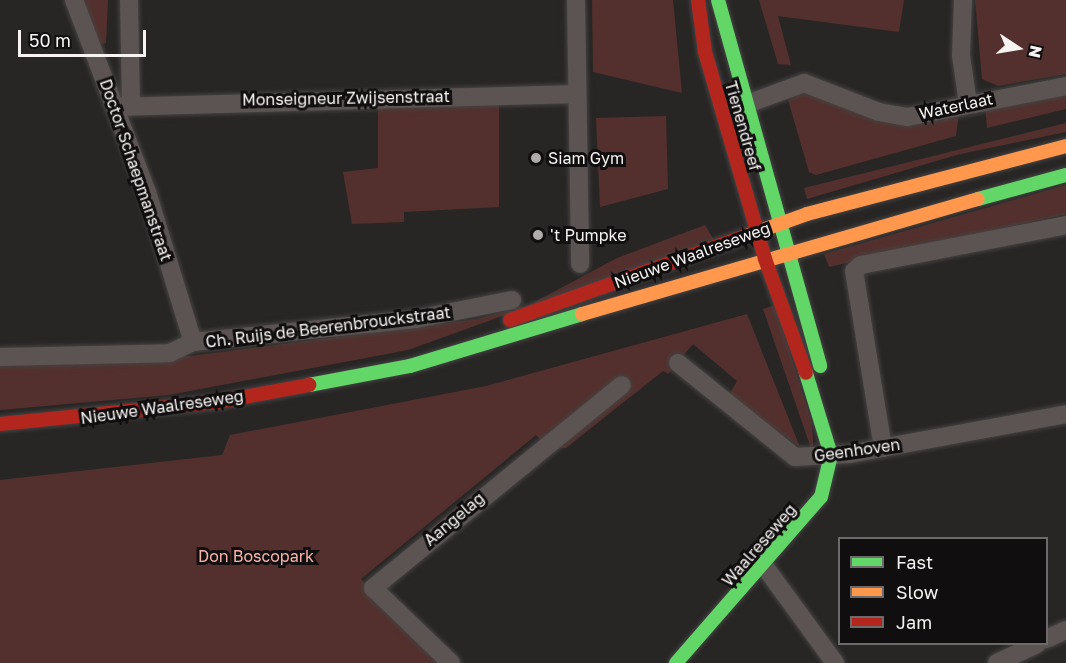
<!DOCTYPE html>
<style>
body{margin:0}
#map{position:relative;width:1066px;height:663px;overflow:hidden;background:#282625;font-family:"Golos Text",sans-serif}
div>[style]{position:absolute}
.green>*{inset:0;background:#53302d}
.roads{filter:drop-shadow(0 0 2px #444343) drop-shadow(0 0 2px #444343)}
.street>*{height:18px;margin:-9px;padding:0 9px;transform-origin:9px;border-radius:9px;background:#5c5453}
.fast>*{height:14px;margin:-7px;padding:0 7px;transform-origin:7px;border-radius:7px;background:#63d668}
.slow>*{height:14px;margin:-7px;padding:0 7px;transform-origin:7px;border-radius:7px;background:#ff974d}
.jam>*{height:14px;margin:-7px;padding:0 7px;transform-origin:7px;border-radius:7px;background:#b3261e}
.dots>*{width:16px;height:16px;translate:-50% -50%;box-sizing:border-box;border:3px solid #100e0e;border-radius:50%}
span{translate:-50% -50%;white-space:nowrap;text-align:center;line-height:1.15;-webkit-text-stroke:6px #100e0e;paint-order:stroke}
.street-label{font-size:16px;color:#f7f3f3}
.poi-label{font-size:16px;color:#f7f3f3}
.left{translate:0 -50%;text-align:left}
.park-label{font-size:16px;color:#fbb4ab}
.legend{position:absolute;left:838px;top:537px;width:210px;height:108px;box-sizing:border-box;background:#100e0e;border:2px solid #6c6a6a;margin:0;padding:8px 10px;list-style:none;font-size:18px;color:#f7f3f3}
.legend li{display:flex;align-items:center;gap:12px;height:30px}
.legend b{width:30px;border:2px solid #6c6a6a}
.north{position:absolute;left:988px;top:18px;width:60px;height:60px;-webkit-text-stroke:4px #100e0e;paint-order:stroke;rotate:102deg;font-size:16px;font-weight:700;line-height:24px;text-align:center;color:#f7f3f3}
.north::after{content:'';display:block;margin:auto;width:21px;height:27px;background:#f7f3f3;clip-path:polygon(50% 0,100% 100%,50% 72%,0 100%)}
.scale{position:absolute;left:18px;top:30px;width:128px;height:27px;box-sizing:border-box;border:3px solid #f7f3f3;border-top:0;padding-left:8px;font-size:18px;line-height:21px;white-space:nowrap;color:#f7f3f3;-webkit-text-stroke:4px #100e0e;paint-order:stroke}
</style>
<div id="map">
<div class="green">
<i style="clip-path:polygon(83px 0,108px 0,106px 43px,100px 45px)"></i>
<i style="clip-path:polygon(592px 0,673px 0,682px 93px,593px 72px)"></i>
<i style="clip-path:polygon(759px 0,904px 0,899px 32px,778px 16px,791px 65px,778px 64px)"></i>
<i style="clip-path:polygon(975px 0,1066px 0,1066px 74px,998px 86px,982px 79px)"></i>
<i style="clip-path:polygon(806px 88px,847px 106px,959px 112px,956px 136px,816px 175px,809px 172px,786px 93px)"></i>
<i style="clip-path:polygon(1066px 89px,1066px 109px,987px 128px,985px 105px)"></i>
<i style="clip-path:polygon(499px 104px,499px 207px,404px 212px,404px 222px,352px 224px,343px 172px,378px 168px,378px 106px)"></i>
<i style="clip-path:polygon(666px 116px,668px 189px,600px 207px,596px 118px)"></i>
<i style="clip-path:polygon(1066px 123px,1066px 132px,960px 154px,807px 199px,804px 188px)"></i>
<i style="clip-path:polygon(1066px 185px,1066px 214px,829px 267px,824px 254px)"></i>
<i style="clip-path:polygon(705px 225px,714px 240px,408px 350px,169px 395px,0 410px,0 362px,190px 356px,477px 319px,529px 305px,617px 258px)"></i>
<i style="clip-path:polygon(775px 305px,812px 423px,814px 457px,763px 309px)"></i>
<i style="clip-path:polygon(747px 314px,800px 447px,728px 397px,737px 381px,693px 344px,668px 374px,663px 371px,566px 448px,548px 448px,536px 435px,361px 579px,441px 663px,0 663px,0 480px,222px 455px,230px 435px,486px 386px)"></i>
</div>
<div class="roads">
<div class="street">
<i style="left:74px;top:0;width:205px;rotate:69.2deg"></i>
<i style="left:147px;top:192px;width:157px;rotate:73deg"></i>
<i style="left:129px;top:0;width:102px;rotate:88.9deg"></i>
<i style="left:576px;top:0;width:264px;rotate:89.1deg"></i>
<i style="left:963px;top:0;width:55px;rotate:92.1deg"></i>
<i style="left:961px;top:55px;width:49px;rotate:81.9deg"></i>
<i style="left:747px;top:104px;width:61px;rotate:-20.2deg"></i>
<i style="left:804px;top:83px;width:80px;rotate:21.1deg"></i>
<i style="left:879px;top:112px;width:28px;rotate:10deg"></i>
<i style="left:907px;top:117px;width:162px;rotate:-11deg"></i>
<i style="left:115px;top:107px;width:462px;rotate:-1.6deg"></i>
<i style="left:0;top:357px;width:170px;rotate:-1.3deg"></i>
<i style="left:170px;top:353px;width:25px;rotate:-26deg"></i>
<i style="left:193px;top:342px;width:224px;rotate:-5.9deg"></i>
<i style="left:416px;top:319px;width:98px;rotate:-11.2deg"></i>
<i style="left:678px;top:363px;width:150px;rotate:38.8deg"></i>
<i style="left:795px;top:457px;width:54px;rotate:-3.2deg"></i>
<i style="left:849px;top:454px;width:221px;rotate:-10.4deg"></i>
<i style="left:883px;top:448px;width:179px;rotate:-99.3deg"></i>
<i style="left:854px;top:271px;width:9px;rotate:-41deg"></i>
<i style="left:861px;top:265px;width:209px;rotate:-11deg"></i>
<i style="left:765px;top:567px;width:119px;rotate:53.9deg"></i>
<i style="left:1046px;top:639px;width:22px;rotate:-24deg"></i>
<i style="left:451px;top:663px;width:108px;rotate:-136.1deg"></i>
<i style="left:373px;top:588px;width:321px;rotate:-39.2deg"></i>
<i style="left:997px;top:663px;width:44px;rotate:-25.4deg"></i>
</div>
<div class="fast">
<i style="left:718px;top:0;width:380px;rotate:74.4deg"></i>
<i style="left:978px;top:199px;width:91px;rotate:-15.3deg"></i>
<i style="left:309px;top:385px;width:103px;rotate:-10.7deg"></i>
<i style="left:410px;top:366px;width:180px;rotate:-16.8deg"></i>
<i style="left:676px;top:663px;width:220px;rotate:-48.9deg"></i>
<i style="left:821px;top:497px;width:43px;rotate:-76.6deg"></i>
<i style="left:831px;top:455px;width:86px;rotate:-107deg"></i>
</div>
<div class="slow">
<i style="left:746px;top:236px;width:65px;rotate:-19.8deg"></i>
<i style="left:807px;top:214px;width:268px;rotate:-14.7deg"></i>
<i style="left:582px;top:314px;width:412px;rotate:-16.2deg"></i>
</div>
<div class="jam">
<i style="left:698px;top:0;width:52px;rotate:82.3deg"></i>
<i style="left:705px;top:52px;width:216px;rotate:73.8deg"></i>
<i style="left:765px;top:259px;width:121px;rotate:70.2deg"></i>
<i style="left:510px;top:320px;width:251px;rotate:-19.6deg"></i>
<i style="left:0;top:424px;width:218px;rotate:-5.8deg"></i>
<i style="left:217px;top:402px;width:94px;rotate:-10.5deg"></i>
</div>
</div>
<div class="dots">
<i style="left:536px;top:158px;background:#afabab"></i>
<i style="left:538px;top:235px;background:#afabab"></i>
</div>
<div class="street-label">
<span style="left:346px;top:98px;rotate:-1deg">Monseigneur Zwijsenstraat</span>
<span style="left:956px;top:106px;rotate:-12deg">Waterlaat</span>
<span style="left:743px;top:126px;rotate:74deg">Tienendreef</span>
<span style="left:136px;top:170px;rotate:71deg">Doctor Schaepmanstraat</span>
<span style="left:692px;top:255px;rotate:-20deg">Nieuwe Waalreseweg</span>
<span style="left:328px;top:327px;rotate:-7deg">Ch. Ruijs de Beerenbrouckstraat</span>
<span style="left:162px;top:407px;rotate:-8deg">Nieuwe Waalreseweg</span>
<span style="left:857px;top:450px;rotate:-8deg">Geenhoven</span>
<span style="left:454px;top:519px;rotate:-40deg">Aangelag</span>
<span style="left:759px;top:545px;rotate:-49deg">Waalreseweg</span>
</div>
<div class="poi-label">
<span class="left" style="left:548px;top:158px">Siam Gym</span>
<span class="left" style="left:550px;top:235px">'t Pumpke</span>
</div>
<div class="park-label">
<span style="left:256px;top:556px">Don Boscopark</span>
</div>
<ul class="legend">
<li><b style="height:8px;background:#63d668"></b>Fast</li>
<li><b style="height:8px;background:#ff974d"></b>Slow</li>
<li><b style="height:8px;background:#b3261e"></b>Jam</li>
</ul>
<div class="north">N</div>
<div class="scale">50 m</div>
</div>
